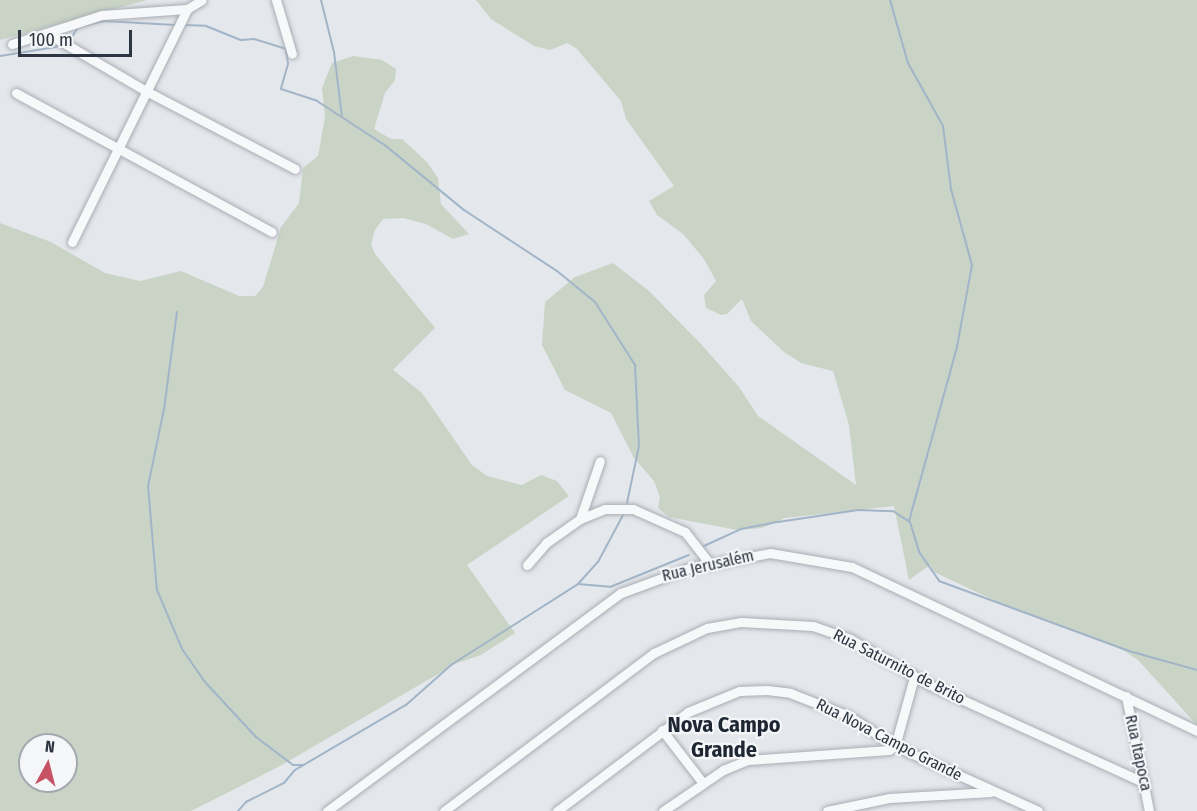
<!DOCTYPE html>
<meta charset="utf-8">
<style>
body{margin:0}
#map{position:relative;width:1197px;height:811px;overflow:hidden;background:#e4e7eb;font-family:"Fira Sans Condensed",sans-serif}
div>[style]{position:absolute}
.green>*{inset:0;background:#c9d4c6}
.stream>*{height:2px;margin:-1px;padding:0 1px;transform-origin:1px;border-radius:1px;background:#a2b5c8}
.roads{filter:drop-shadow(0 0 2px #a9aeb5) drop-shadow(0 0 2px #a9aeb5)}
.minor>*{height:9px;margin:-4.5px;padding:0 4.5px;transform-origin:4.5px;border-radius:4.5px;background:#f7f8f9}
span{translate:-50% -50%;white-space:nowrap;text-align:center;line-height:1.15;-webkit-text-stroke:4.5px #f4f6f8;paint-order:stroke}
.street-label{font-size:16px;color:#2d3542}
.district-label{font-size:22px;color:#1e2633;font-weight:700}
.north{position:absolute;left:18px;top:733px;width:60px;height:60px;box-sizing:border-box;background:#f4f6f8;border:2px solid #a4a9af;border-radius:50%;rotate:7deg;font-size:16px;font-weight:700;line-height:24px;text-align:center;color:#2d3542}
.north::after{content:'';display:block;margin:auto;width:21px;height:27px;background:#c75265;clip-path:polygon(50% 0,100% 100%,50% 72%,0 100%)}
.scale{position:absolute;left:18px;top:30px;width:114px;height:27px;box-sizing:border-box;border:3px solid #2d3542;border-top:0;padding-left:8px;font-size:18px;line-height:21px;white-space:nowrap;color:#2d3542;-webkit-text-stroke:4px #f4f6f8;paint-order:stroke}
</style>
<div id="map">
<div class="green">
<i style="clip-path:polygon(0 0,147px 0,0 40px)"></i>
<i style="clip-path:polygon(476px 0,1197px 0,1197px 725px,1138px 660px,1123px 650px,1006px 606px,934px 572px,930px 565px,909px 580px,894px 506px,785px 518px,762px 528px,737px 530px,669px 517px,658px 508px,660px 497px,654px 481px,634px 458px,611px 413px,565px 390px,542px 345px,545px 302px,575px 277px,613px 263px,649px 291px,700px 343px,739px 387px,758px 416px,856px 485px,849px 425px,833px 371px,801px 363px,784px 352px,751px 321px,742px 299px,727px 314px,721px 315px,706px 308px,704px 295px,716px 281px,704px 259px,683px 234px,657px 215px,649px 201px,674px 186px,626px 119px,621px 101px,576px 48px,567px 43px,550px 50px,534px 46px,491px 19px)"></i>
<i style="clip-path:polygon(evenodd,353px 56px,382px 60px,396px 69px,395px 80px,385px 93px,374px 129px,391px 139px,402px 139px,427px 162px,438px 178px,441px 204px,469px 234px,453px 239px,426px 224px,403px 218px,383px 219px,375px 230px,371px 244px,375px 254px,435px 328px,393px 370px,422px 393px,472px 465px,487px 476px,522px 485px,541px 475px,557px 481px,569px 496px,467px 565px,515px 633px,481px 655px,457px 663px,280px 766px,191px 811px,0 811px,0 223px,51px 242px,105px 273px,140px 281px,181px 271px,239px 296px,255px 296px,263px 287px,281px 227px,299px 203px,303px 168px,318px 156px,325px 117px,322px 88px,332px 63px,353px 56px,30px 745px,66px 745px,66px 781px,30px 781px,30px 745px)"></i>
</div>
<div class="stream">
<i style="left:321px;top:0;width:54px;rotate:76deg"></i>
<i style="left:334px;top:52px;width:65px;rotate:83deg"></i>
<i style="left:890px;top:0;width:66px;rotate:74.1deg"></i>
<i style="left:908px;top:63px;width:72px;rotate:60.9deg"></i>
<i style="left:943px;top:126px;width:64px;rotate:82.8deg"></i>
<i style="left:951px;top:189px;width:79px;rotate:74.6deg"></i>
<i style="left:972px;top:265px;width:83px;rotate:100.4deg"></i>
<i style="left:957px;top:347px;width:180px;rotate:105.4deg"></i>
<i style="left:182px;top:25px;width:24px;rotate:2deg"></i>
<i style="left:206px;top:26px;width:38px;rotate:22deg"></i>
<i style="left:241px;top:40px;width:13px;rotate:-4deg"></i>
<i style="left:254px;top:39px;width:34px;rotate:17deg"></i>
<i style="left:286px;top:49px;width:15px;rotate:82deg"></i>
<i style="left:288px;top:64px;width:26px;rotate:106deg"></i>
<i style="left:281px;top:89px;width:38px;rotate:18deg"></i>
<i style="left:317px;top:101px;width:82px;rotate:33.1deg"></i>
<i style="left:386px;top:146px;width:101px;rotate:39.4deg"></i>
<i style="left:464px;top:210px;width:111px;rotate:33.3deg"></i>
<i style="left:557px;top:271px;width:49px;rotate:39.2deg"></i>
<i style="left:595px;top:302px;width:75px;rotate:57.6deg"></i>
<i style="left:635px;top:365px;width:81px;rotate:87.2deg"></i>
<i style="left:639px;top:446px;width:58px;rotate:101.9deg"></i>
<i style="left:69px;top:42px;width:17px;rotate:-59deg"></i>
<i style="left:78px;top:27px;width:27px;rotate:-13deg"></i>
<i style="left:104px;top:21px;width:71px;rotate:3.2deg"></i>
<i style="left:0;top:56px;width:63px;rotate:-9.2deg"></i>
<i style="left:177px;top:312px;width:98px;rotate:97.6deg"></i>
<i style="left:164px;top:409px;width:79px;rotate:101.7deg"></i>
<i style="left:148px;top:486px;width:104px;rotate:85.1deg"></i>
<i style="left:157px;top:590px;width:64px;rotate:67deg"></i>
<i style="left:182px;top:649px;width:40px;rotate:55.1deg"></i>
<i style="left:205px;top:682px;width:75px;rotate:47.2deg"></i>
<i style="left:256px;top:737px;width:46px;rotate:37.1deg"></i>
<i style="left:293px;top:765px;width:10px"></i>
<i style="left:704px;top:546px;width:41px;rotate:-24.7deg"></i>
<i style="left:741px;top:529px;width:38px;rotate:-11deg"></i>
<i style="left:778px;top:522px;width:81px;rotate:-8.5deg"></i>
<i style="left:858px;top:510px;width:35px;rotate:2deg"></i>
<i style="left:893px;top:511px;width:20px;rotate:33deg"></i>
<i style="left:910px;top:522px;width:31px;rotate:73deg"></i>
<i style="left:919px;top:552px;width:35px;rotate:55deg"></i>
<i style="left:939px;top:581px;width:202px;rotate:20.2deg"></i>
<i style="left:1129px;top:651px;width:71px;rotate:15.6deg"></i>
<i style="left:578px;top:584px;width:32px;rotate:5deg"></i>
<i style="left:610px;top:587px;width:85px;rotate:-22.1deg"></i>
<i style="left:238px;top:811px;width:12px;rotate:-48deg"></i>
<i style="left:246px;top:802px;width:42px;rotate:-26.6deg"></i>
<i style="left:284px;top:783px;width:17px;rotate:-50deg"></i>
<i style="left:295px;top:770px;width:129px;rotate:-30.4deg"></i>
<i style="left:406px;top:705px;width:60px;rotate:-41.6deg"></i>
<i style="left:451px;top:665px;width:151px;rotate:-32.5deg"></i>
<i style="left:578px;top:584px;width:30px;rotate:-48deg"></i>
<i style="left:598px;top:562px;width:53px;rotate:-62deg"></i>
</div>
<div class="roads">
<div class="minor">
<i style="left:276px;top:0;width:56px;rotate:73.5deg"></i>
<i style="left:47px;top:33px;width:115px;rotate:30.4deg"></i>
<i style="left:146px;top:91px;width:168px;rotate:27.6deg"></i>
<i style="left:12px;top:44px;width:95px;rotate:-17.9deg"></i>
<i style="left:102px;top:15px;width:85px;rotate:-4deg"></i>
<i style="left:16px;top:93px;width:291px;rotate:28.5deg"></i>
<i style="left:72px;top:242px;width:260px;rotate:-63.7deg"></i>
<i style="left:187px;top:9px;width:17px;rotate:-31deg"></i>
<i style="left:580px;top:519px;width:61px;rotate:-71deg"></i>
<i style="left:527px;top:565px;width:29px;rotate:-49deg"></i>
<i style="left:546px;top:543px;width:42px;rotate:-35.2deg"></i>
<i style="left:580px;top:519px;width:27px;rotate:-22deg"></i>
<i style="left:605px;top:509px;width:28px"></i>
<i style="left:633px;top:509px;width:57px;rotate:23.9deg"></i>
<i style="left:685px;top:532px;width:39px;rotate:52deg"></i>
<i style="left:1126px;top:696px;width:117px;rotate:78.7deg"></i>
<i style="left:662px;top:730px;width:66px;rotate:52.4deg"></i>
<i style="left:327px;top:811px;width:366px;rotate:-36.6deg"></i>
<i style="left:621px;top:593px;width:72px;rotate:-20.2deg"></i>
<i style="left:689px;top:568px;width:82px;rotate:-10.5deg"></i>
<i style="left:770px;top:553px;width:83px;rotate:9.7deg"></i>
<i style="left:852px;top:567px;width:382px;rotate:25.4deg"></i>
<i style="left:444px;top:811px;width:263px;rotate:-37deg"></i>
<i style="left:654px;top:653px;width:59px;rotate:-25.3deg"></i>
<i style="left:707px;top:628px;width:35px;rotate:-10deg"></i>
<i style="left:741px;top:622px;width:72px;rotate:3.2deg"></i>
<i style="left:813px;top:626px;width:39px;rotate:19deg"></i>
<i style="left:850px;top:639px;width:92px;rotate:29.9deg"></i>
<i style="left:930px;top:685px;width:236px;rotate:24.5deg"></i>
<i style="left:557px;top:811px;width:164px;rotate:-37.1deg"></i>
<i style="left:688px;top:712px;width:55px;rotate:-22.4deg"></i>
<i style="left:739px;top:691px;width:28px;rotate:-2deg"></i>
<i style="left:767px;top:690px;width:23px;rotate:7deg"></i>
<i style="left:790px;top:693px;width:63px;rotate:21.3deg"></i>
<i style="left:849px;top:716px;width:55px;rotate:33.1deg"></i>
<i style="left:895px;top:746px;width:157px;rotate:24.4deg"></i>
<i style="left:663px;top:811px;width:73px;rotate:-34.3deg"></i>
<i style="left:723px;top:770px;width:27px;rotate:-22deg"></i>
<i style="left:748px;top:760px;width:141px;rotate:-4.1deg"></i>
<i style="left:889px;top:750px;width:7px;rotate:-34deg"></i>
<i style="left:895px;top:746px;width:72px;rotate:-74.6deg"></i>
<i style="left:827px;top:811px;width:63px;rotate:-11.8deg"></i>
<i style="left:889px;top:798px;width:102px;rotate:-3.4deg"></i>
</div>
</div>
<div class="street-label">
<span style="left:708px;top:566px;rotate:-13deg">Rua Jerusalém</span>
<span style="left:899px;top:667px;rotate:27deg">Rua Saturnito de Brito</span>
<span style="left:889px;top:740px;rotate:27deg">Rua Nova Campo Grande</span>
<span style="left:1138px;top:753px;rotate:78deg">Rua Itapoca</span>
</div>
<div class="district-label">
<span style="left:724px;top:737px">Nova Campo<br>Grande</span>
</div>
<div class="north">N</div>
<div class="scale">100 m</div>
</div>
